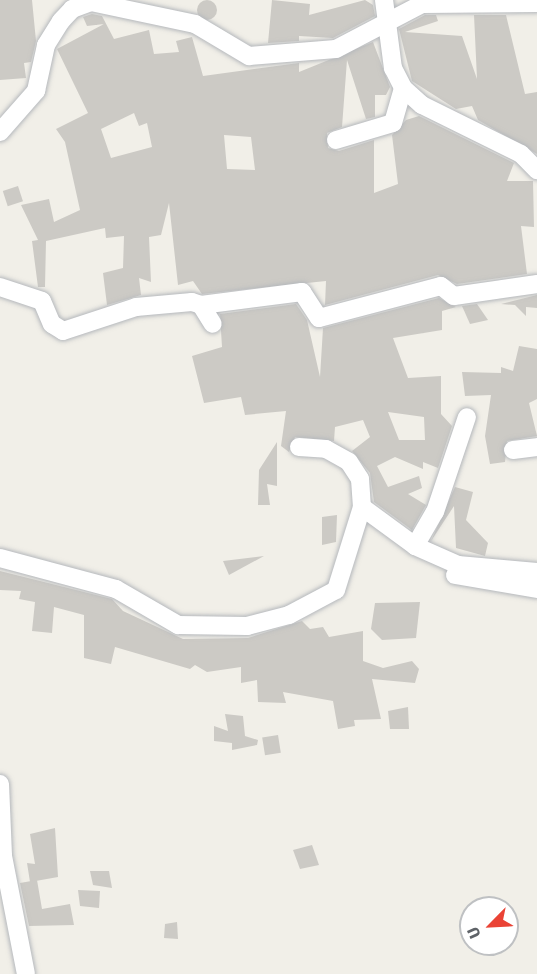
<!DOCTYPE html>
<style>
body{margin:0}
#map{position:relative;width:537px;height:974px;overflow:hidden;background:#f1efe8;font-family:"Fira Sans",sans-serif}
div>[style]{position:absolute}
.building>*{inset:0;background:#cccac5;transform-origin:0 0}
.round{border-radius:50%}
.roads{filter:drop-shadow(0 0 2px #b5b8bc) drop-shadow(0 0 2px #b5b8bc)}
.minor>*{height:18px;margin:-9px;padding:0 9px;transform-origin:9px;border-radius:9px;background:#fff}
span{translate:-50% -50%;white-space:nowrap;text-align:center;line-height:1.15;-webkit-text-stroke:5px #fff;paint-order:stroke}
.north{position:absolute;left:459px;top:896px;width:60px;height:60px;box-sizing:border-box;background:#fff;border:2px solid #bfc1c3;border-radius:50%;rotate:246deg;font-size:16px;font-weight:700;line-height:24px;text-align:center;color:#5f6368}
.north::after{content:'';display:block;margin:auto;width:21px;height:27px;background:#ea4335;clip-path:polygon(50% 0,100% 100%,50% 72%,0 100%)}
</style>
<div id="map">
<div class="building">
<i style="clip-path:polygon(0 0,32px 0,36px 41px,31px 62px,24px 63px,26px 78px,0 80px)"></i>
<i style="clip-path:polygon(272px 0,310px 4px,309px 15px,365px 0,373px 5px,375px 16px,333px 38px,299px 36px,299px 41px,268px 43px)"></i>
<i class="round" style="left:197px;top:0;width:20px;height:20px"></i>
<i style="clip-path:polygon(evenodd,92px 14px,102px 16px,114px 39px,149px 30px,154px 54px,179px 52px,176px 41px,192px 37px,203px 76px,299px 63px,299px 72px,373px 42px,390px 87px,386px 95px,375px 95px,375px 117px,366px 119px,347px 60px,342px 127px,327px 133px,328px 148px,339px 151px,374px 140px,374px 193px,398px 184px,392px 135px,406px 120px,419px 116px,514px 163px,507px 181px,533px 181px,534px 227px,521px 226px,527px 274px,457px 284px,438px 275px,325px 305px,326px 281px,202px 294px,193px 281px,178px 285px,169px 203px,161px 235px,149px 237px,151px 282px,139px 278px,141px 295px,107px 305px,103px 273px,123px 268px,124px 236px,106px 238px,105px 228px,46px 241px,45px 287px,38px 287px,32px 241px,38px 240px,21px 205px,49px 199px,54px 222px,80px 210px,65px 142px,56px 129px,88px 113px,57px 49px,104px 24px,87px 26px,83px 17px,92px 14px,134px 113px,139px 126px,147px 123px,152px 147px,111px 158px,101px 129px,134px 113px,92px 14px,224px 135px,251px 137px,255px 170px,227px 169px,224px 135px)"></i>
<i style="clip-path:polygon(425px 15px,436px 15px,438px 21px,405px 32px,462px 36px,477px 79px,474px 15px,506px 15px,525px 94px,537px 92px,537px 154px,478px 120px,472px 106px,456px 109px,412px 81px,399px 29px)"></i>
<i style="left:18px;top:186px;width:16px;height:16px;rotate:72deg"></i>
<i style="clip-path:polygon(537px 295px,537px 308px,526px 307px,526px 316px,515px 305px,501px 304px)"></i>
<i style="clip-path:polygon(evenodd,439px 298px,456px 307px,442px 311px,442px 330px,393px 338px,408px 378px,441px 376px,441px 414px,452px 426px,438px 468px,423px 462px,423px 469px,395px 457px,377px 466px,388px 487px,419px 476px,422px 488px,408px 494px,426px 505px,412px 530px,374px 502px,370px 473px,352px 451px,370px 437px,363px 420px,335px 427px,334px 441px,295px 437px,289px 452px,281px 446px,286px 411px,245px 415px,241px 397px,204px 403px,192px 356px,222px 347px,220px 314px,296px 304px,307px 320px,320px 377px,323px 328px,439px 298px,388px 412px,424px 417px,425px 440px,399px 440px,388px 412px)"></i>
<i style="clip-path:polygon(477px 304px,488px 320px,470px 324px,462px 306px)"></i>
<i style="clip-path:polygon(519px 346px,537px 349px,537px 399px,529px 403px,537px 436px,507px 441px,505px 462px,490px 464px,485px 436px,491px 395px,465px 396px,462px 372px,501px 373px,501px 367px,513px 371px)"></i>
<i style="clip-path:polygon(277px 442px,277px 486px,267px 484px,270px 505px,258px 505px,259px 470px)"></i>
<i style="clip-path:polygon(455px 487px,473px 492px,466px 520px,488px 543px,485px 556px,456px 548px,454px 506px,431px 541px)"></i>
<i style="clip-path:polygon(337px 515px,336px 542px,322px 545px,322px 517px)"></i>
<i style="clip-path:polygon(264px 556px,229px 575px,223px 561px)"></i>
<i style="clip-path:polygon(0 571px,112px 599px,123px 611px,183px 639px,248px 638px,302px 621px,310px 629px,323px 627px,329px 637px,363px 631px,363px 661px,383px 668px,412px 661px,419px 669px,415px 683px,372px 679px,381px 719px,354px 720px,355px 726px,338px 729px,333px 701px,283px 692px,286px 703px,258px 702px,257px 680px,241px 683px,241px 667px,207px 672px,195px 665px,190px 669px,115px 647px,111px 664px,84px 658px,84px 615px,54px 607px,52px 633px,32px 631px,35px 602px,19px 599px,21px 591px,0 590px)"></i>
<i style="clip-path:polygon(420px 602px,416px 638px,382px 640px,371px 629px,375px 603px)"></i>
<i style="clip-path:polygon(408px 707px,409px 729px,390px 729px,388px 711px)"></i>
<i style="clip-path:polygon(225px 714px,243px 716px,245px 736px,258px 740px,257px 745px,232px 750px,232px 743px,214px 741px,214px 726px,228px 731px)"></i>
<i style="left:278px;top:735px;width:18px;height:16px;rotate:81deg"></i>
<i style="clip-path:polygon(55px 828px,58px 877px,30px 882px,27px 863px,35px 864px,30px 834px)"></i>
<i style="clip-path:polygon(312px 845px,319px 865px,300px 869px,293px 850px)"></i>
<i style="clip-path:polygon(90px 871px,109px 871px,112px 888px,93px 885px)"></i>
<i style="clip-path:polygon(37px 880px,42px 909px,70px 904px,74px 925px,29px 926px,20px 883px)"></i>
<i style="clip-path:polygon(78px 890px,100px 891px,99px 908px,80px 906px)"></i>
<i style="clip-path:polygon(177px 922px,178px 939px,164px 938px,165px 924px)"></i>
</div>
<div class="roads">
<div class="minor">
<i style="left:384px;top:0;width:69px;rotate:82.5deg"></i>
<i style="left:393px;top:68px;width:22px;rotate:63deg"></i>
<i style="left:403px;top:88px;width:25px;rotate:42deg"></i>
<i style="left:422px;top:105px;width:110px;rotate:26.3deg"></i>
<i style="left:521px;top:154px;width:23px;rotate:45deg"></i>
<i style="left:0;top:132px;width:55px;rotate:-48.7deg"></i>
<i style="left:36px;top:91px;width:47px;rotate:-77.7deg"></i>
<i style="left:46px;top:45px;width:28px;rotate:-58deg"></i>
<i style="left:61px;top:21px;width:16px;rotate:-47deg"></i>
<i style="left:72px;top:9px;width:20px;rotate:-20deg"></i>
<i style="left:91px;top:2px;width:106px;rotate:11.9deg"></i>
<i style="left:195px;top:24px;width:63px;rotate:30.7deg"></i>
<i style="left:249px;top:56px;width:87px;rotate:-4.6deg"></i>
<i style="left:336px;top:49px;width:97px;rotate:-27.6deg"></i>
<i style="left:422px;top:4px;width:115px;rotate:-0.5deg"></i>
<i style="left:336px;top:140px;width:59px;rotate:-16.6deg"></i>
<i style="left:393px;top:123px;width:36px;rotate:-74deg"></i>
<i style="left:0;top:287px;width:44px;rotate:18.4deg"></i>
<i style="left:42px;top:301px;width:25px;rotate:67deg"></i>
<i style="left:52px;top:324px;width:13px;rotate:32deg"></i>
<i style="left:63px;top:331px;width:77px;rotate:-18.2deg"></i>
<i style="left:136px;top:307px;width:56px;rotate:-5.1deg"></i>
<i style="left:192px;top:302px;width:9px;rotate:18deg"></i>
<i style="left:201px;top:305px;width:22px;rotate:58deg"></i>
<i style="left:201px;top:305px;width:102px;rotate:-7.3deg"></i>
<i style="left:302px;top:292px;width:31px;rotate:57deg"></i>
<i style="left:319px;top:318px;width:126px;rotate:-14.7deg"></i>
<i style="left:441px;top:286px;width:16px;rotate:38deg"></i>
<i style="left:454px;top:296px;width:84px;rotate:-8.2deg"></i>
<i style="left:299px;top:447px;width:27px;rotate:4deg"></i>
<i style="left:326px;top:449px;width:26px;rotate:29deg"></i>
<i style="left:349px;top:462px;width:20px;rotate:57deg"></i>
<i style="left:360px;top:479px;width:28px;rotate:86deg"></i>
<i style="left:362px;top:507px;width:66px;rotate:36.3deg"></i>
<i style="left:415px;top:546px;width:47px;rotate:23.8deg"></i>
<i style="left:458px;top:565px;width:79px;rotate:5.1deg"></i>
<i style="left:513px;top:450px;width:24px;rotate:-7deg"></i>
<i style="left:415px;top:546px;width:39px;rotate:-60deg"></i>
<i style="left:435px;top:512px;width:100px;rotate:-71.4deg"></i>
<i style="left:0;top:558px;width:120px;rotate:15deg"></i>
<i style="left:116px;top:589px;width:72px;rotate:30.1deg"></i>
<i style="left:178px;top:625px;width:69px;rotate:0.8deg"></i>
<i style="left:247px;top:626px;width:43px;rotate:-14.7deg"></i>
<i style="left:289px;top:615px;width:53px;rotate:-28deg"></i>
<i style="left:336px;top:590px;width:87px;rotate:-72.6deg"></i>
<i style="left:455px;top:575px;width:83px;rotate:9.7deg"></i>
<i style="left:0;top:784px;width:72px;rotate:87.6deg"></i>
<i style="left:3px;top:856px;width:120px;rotate:79deg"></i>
</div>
</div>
<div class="north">U</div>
</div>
